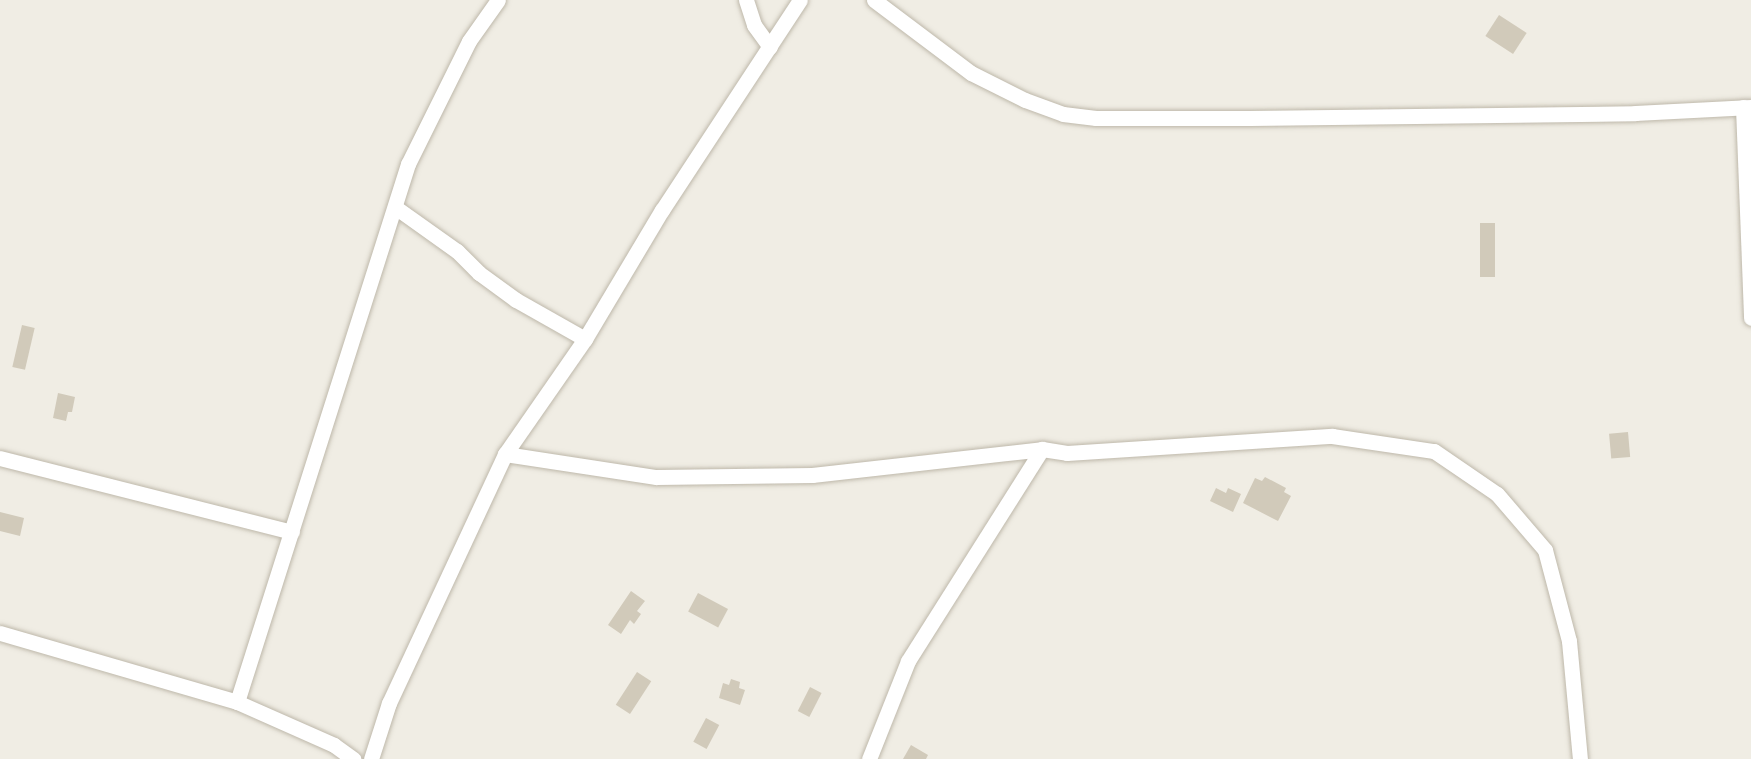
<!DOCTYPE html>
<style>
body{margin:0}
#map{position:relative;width:1751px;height:759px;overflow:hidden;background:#f0ede4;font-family:Roboto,sans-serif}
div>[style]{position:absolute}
.building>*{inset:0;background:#d1caba;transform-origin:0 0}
.roads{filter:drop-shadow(0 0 2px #beb8aa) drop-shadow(0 0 2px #beb8aa)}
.street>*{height:15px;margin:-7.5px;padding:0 7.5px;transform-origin:7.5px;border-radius:7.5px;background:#fff}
span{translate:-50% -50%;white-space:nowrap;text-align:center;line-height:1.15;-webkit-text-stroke:4.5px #fff;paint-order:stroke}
</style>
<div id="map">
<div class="building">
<i style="left:1499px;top:15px;width:33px;height:25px;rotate:33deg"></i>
<i style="left:1480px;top:223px;width:15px;height:54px"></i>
<i style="left:22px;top:325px;width:13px;height:43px;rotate:13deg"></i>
<i style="clip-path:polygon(58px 393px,75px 397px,72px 412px,68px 412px,66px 421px,53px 418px)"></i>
<i style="left:1628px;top:432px;width:25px;height:19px;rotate:85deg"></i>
<i style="clip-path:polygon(1265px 477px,1286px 488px,1284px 492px,1291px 496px,1278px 521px,1243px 503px,1255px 478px,1262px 481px)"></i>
<i style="clip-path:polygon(1216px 488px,1226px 493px,1228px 488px,1241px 494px,1233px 512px,1210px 501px)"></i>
<i style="clip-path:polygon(0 512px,24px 518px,20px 536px,0 531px)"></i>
<i style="clip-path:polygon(631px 591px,645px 601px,637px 611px,641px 614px,634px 624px,630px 620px,621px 634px,608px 625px)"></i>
<i style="left:698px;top:593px;width:34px;height:21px;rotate:28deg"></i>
<i style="left:637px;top:672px;width:17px;height:39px;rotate:33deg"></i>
<i style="clip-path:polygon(731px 679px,740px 682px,739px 688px,745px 690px,740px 705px,719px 698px,723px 683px,729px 685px)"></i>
<i style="left:810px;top:687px;width:13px;height:27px;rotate:27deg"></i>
<i style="left:706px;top:718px;width:15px;height:27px;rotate:28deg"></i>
<i style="clip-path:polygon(911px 745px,928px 755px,926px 759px,903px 759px)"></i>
</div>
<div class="roads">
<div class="street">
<i style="left:746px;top:0;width:26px;rotate:72deg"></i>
<i style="left:754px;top:25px;width:27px;rotate:54deg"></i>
<i style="left:874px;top:0;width:121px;rotate:37deg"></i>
<i style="left:971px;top:73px;width:60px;rotate:26.6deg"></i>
<i style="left:1025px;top:100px;width:40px;rotate:20.2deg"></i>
<i style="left:1063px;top:114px;width:33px;rotate:7deg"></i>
<i style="left:1096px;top:118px;width:154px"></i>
<i style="left:1250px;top:118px;width:385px;rotate:-0.7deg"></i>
<i style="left:1635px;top:113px;width:116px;rotate:-3deg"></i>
<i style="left:1743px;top:107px;width:211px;rotate:87.8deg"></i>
<i style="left:395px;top:207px;width:76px;rotate:35.4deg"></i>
<i style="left:457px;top:251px;width:31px;rotate:45deg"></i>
<i style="left:479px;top:273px;width:46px;rotate:36.1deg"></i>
<i style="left:516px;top:300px;width:79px;rotate:29.5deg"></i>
<i style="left:505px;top:454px;width:153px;rotate:8.7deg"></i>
<i style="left:656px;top:477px;width:156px;rotate:-0.7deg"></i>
<i style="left:812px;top:475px;width:231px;rotate:-6.4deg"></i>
<i style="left:1042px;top:449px;width:25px;rotate:9deg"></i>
<i style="left:1067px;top:453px;width:266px;rotate:-3.7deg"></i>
<i style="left:1332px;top:436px;width:103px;rotate:8.4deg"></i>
<i style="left:1434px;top:451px;width:76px;rotate:34.3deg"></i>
<i style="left:1497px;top:494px;width:74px;rotate:49.4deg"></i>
<i style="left:1545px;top:550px;width:94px;rotate:75.2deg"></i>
<i style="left:1569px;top:641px;width:119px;rotate:84.7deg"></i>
<i style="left:0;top:458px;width:301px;rotate:14.2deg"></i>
<i style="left:0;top:633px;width:247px;rotate:16.2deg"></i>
<i style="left:237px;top:702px;width:106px;rotate:23.9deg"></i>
<i style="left:334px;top:745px;width:24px;rotate:36deg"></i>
<i style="left:237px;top:702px;width:565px;rotate:-72.37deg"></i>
<i style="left:408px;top:164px;width:137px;rotate:-63.6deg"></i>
<i style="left:469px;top:41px;width:50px;rotate:-54.7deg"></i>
<i style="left:371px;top:759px;width:59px;rotate:-72.2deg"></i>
<i style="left:389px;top:703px;width:275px;rotate:-65deg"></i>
<i style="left:505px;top:454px;width:140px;rotate:-55.2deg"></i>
<i style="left:585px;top:339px;width:150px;rotate:-59.2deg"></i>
<i style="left:662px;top:210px;width:251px;rotate:-56.7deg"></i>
<i style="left:869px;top:759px;width:105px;rotate:-68.3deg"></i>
<i style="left:908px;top:661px;width:251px;rotate:-57.7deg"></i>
</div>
</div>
</div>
